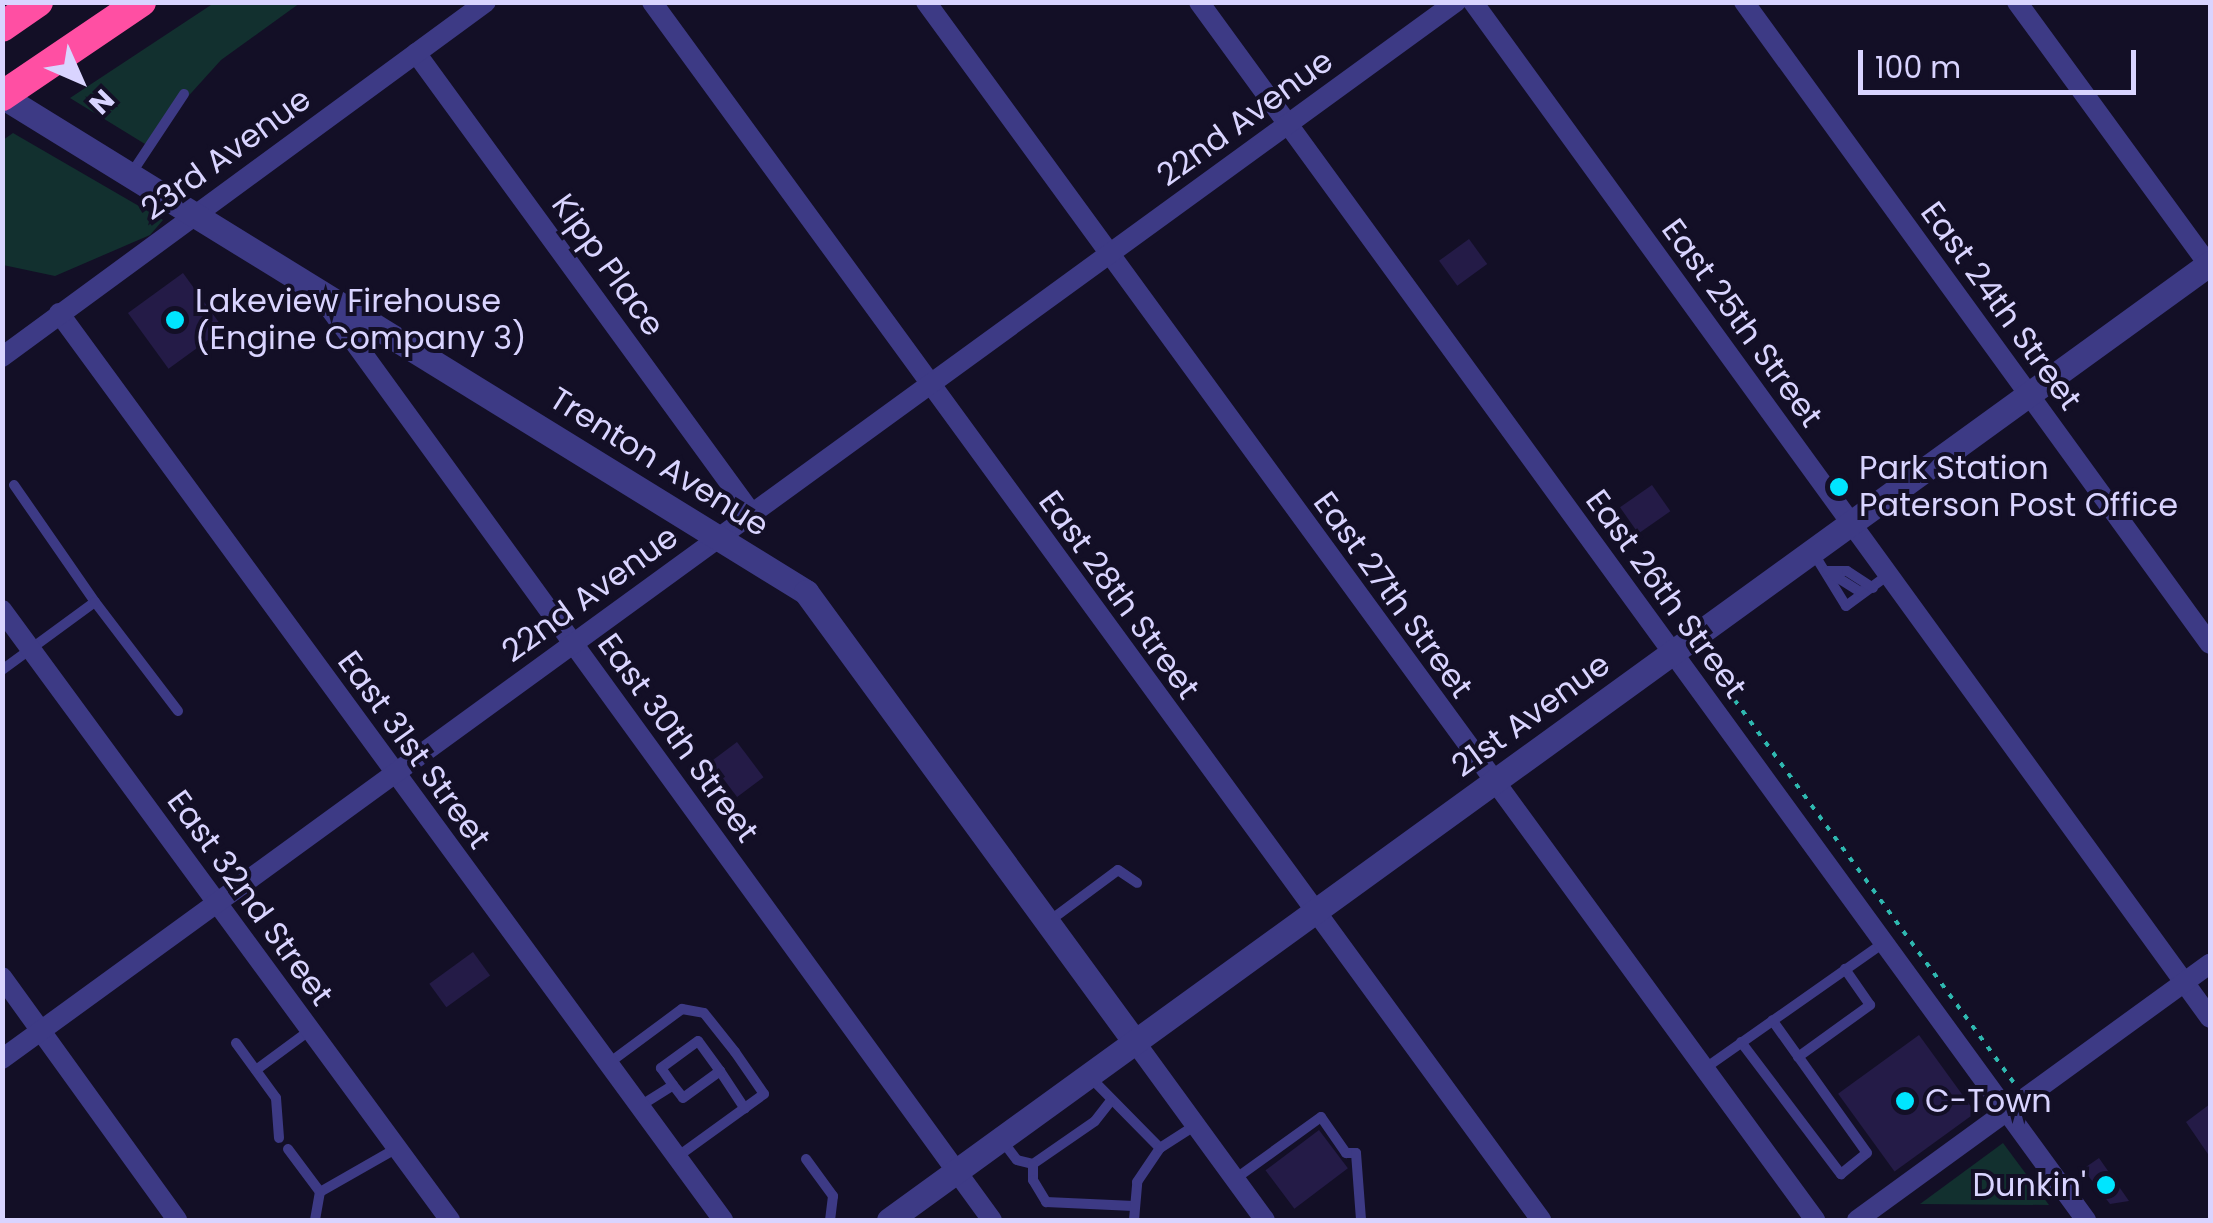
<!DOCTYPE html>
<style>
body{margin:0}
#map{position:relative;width:2213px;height:1223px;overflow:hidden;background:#130f26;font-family:Poppins,sans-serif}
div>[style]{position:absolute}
.green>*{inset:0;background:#12302f}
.building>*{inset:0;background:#241b47;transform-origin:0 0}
.path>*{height:4px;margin-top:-2px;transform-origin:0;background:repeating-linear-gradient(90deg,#2fb8b0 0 5px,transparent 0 13px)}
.service>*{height:10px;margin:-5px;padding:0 5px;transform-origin:5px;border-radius:5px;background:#3d3a85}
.minor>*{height:20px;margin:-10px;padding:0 10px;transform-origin:10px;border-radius:10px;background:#3d3a85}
.tertiary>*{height:25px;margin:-12.5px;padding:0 12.5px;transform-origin:12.5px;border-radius:12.5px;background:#3d3a85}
.motorway>*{height:30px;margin:-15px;padding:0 15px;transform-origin:15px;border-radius:15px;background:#ff4fa3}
.dots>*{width:28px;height:28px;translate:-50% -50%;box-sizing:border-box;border:5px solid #130f26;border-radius:50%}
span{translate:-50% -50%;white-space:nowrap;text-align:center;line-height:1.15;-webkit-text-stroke:8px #130f26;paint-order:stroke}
.street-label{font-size:32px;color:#d9d4ff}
.poi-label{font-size:32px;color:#d9d4ff}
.left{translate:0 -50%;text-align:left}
.right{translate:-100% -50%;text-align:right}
.frame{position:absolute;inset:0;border:5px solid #d9d4ff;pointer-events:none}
.north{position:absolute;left:30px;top:30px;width:100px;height:100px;-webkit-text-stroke:8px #130f26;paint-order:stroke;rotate:135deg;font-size:28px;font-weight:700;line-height:40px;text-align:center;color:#d9d4ff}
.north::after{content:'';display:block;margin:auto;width:35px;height:45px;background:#d9d4ff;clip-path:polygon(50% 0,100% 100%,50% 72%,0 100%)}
.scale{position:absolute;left:1858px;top:50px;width:278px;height:45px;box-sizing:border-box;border:5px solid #d9d4ff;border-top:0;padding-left:12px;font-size:30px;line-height:35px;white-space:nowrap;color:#d9d4ff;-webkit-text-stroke:8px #130f26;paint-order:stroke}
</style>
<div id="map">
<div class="green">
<i style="clip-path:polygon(214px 3px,300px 3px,221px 60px,145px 144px,70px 98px)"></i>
<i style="clip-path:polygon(13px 133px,163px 220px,150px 235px,55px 276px,3px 265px,3px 140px)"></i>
<i style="clip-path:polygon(2003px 1143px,2049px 1205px,1920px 1204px)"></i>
</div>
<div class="building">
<i style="left:1469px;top:239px;width:31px;height:37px;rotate:54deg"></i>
<i style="left:183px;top:273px;width:69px;height:68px;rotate:54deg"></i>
<i style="left:1652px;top:485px;width:32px;height:39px;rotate:55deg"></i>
<i style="left:737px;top:742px;width:44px;height:33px;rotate:53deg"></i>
<i style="left:473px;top:952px;width:29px;height:54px;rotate:54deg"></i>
<i style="left:1919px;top:1035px;width:96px;height:100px;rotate:54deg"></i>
<i style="clip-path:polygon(2210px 1104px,2210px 1157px,2186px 1122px)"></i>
<i style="left:1319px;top:1130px;width:48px;height:67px;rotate:53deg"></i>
<i style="clip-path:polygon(2099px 1158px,2129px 1201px,2110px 1204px,2083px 1169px)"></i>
</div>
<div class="path">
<i style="left:1704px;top:658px;width:526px;rotate:53.89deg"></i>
</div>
<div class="service">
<i style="left:131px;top:174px;width:96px;rotate:-56.5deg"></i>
<i style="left:14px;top:485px;width:142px;rotate:55.3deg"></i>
<i style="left:1814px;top:554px;width:61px;rotate:58.4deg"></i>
<i style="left:1846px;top:606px;width:52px;rotate:-36.4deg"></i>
<i style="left:1827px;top:571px;width:39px;rotate:32deg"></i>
<i style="left:1860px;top:592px;width:9px;rotate:-21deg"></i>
<i style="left:1827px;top:571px;width:20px"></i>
<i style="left:1847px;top:571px;width:31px;rotate:33deg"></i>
<i style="left:2px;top:670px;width:115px;rotate:-36.2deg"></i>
<i style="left:95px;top:602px;width:137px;rotate:52.7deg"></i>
<i style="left:1048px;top:922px;width:87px;rotate:-36.6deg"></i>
<i style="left:1118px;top:870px;width:23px;rotate:34deg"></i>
<i style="left:1741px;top:1042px;width:166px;rotate:52.9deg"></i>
<i style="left:1841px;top:1174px;width:33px;rotate:-39deg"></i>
<i style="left:1867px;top:1153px;width:163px;rotate:-125.5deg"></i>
<i style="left:236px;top:1043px;width:68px;rotate:54deg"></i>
<i style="left:276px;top:1098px;width:40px;rotate:85.7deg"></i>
<i style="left:1798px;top:1057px;width:89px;rotate:-35.8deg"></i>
<i style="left:1870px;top:1005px;width:44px;rotate:-124.8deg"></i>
<i style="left:609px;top:1063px;width:91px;rotate:-36.5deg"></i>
<i style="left:682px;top:1009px;width:22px;rotate:10deg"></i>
<i style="left:704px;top:1013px;width:50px;rotate:51.5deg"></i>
<i style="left:735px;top:1052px;width:51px;rotate:55.4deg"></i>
<i style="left:764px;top:1094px;width:107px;rotate:144.1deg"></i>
<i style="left:1704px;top:1069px;width:219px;rotate:-35.1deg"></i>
<i style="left:256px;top:1070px;width:67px;rotate:-36.5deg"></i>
<i style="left:720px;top:1071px;width:45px;rotate:56.7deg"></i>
<i style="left:1089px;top:1076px;width:101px;rotate:45.4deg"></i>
<i style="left:640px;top:1106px;width:39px;rotate:-32deg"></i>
<i style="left:673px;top:1085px;width:16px;rotate:52deg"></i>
<i style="left:683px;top:1098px;width:46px;rotate:-36.1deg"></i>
<i style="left:720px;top:1071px;width:37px;rotate:-126deg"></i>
<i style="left:698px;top:1041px;width:46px;rotate:143.9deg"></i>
<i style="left:661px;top:1068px;width:21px;rotate:55deg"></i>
<i style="left:1001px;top:1139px;width:26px;rotate:53deg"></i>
<i style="left:1017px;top:1160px;width:16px;rotate:14deg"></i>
<i style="left:1033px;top:1164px;width:75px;rotate:-34.7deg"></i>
<i style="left:1095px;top:1121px;width:24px;rotate:-52deg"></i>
<i style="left:288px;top:1149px;width:54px;rotate:53.3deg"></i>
<i style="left:806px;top:1159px;width:46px;rotate:53.9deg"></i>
<i style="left:833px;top:1196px;width:24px;rotate:97deg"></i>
<i style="left:1033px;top:1164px;width:16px;rotate:90deg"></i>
<i style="left:1033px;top:1180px;width:26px;rotate:59deg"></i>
<i style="left:1046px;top:1202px;width:88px;rotate:2.6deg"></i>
<i style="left:1235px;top:1179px;width:106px;rotate:-35.8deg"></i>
<i style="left:1321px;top:1117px;width:44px;rotate:55.2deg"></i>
<i style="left:1346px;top:1153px;width:10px"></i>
<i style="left:1356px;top:1153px;width:67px;rotate:85.7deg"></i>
<i style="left:315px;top:1220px;width:28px;rotate:-80deg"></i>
<i style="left:320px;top:1192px;width:89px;rotate:-29.7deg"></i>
<i style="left:1134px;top:1220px;width:38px;rotate:-85deg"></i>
<i style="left:1137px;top:1182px;width:41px;rotate:-55.9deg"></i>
<i style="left:1160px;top:1148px;width:43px;rotate:-32.6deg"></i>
</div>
<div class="minor">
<i style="left:652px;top:2px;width:1508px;rotate:53.87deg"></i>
<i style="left:926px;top:2px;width:1508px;rotate:53.87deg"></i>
<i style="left:1199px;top:2px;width:1507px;rotate:53.94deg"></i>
<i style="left:1473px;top:2px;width:1255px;rotate:54.04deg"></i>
<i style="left:1744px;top:2px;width:793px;rotate:54.03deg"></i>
<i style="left:2017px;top:2px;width:328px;rotate:53.9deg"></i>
<i style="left:416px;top:53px;width:570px;rotate:53.91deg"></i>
<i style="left:323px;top:299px;width:1138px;rotate:54.01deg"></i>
<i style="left:59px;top:313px;width:1124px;rotate:53.79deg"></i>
<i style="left:2px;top:357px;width:600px;rotate:-36.26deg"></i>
<i style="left:2px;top:610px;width:757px;rotate:53.71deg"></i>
<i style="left:2px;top:977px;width:299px;rotate:54.2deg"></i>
<i style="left:1135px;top:1042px;width:220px;rotate:53.9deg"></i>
<i style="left:2px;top:1059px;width:1798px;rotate:-36.02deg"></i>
<i style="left:1857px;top:1220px;width:436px;rotate:-36deg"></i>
</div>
<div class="tertiary">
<i style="left:2px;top:96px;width:945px;rotate:31.67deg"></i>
<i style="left:806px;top:592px;width:557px;rotate:53.83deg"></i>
<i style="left:889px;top:1220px;width:1631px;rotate:-35.92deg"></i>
</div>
<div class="motorway">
<i style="left:2px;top:27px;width:44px;rotate:-34.8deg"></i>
<i style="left:2px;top:96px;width:168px;rotate:-34.1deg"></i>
</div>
<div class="dots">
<i style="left:175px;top:320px;background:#00e5ff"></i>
<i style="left:1839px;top:487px;background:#00e5ff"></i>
<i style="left:1905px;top:1101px;background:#00e5ff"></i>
<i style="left:2106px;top:1185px;background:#00e5ff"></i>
</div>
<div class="street-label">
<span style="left:1245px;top:118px;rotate:-36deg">22nd Avenue</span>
<span style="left:226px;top:154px;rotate:-36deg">23rd Avenue</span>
<span style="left:608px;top:265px;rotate:54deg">Kipp Place</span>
<span style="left:2001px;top:306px;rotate:54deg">East 24th Street</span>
<span style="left:1742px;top:323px;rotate:54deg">East 25th Street</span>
<span style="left:659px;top:462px;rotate:32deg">Trenton Avenue</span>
<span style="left:590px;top:594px;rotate:-36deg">22nd Avenue</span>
<span style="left:1666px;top:594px;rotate:54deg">East 26th Street</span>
<span style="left:1119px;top:595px;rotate:54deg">East 28th Street</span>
<span style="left:1393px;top:595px;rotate:54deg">East 27th Street</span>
<span style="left:1531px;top:715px;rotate:-36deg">21st Avenue</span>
<span style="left:678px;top:738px;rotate:54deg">East 30th Street</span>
<span style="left:414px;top:750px;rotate:54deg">East 31st Street</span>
<span style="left:250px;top:898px;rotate:54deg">East 32nd Street</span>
</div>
<div class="poi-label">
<span class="left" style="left:195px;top:320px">Lakeview Firehouse<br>(Engine Company 3)</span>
<span class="left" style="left:1859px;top:487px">Park Station<br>Paterson Post Office</span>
<span class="left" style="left:1925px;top:1101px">C-Town</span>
<span class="right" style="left:2086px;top:1185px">Dunkin'</span>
</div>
<div class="frame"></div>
<div class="north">N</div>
<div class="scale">100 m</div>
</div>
